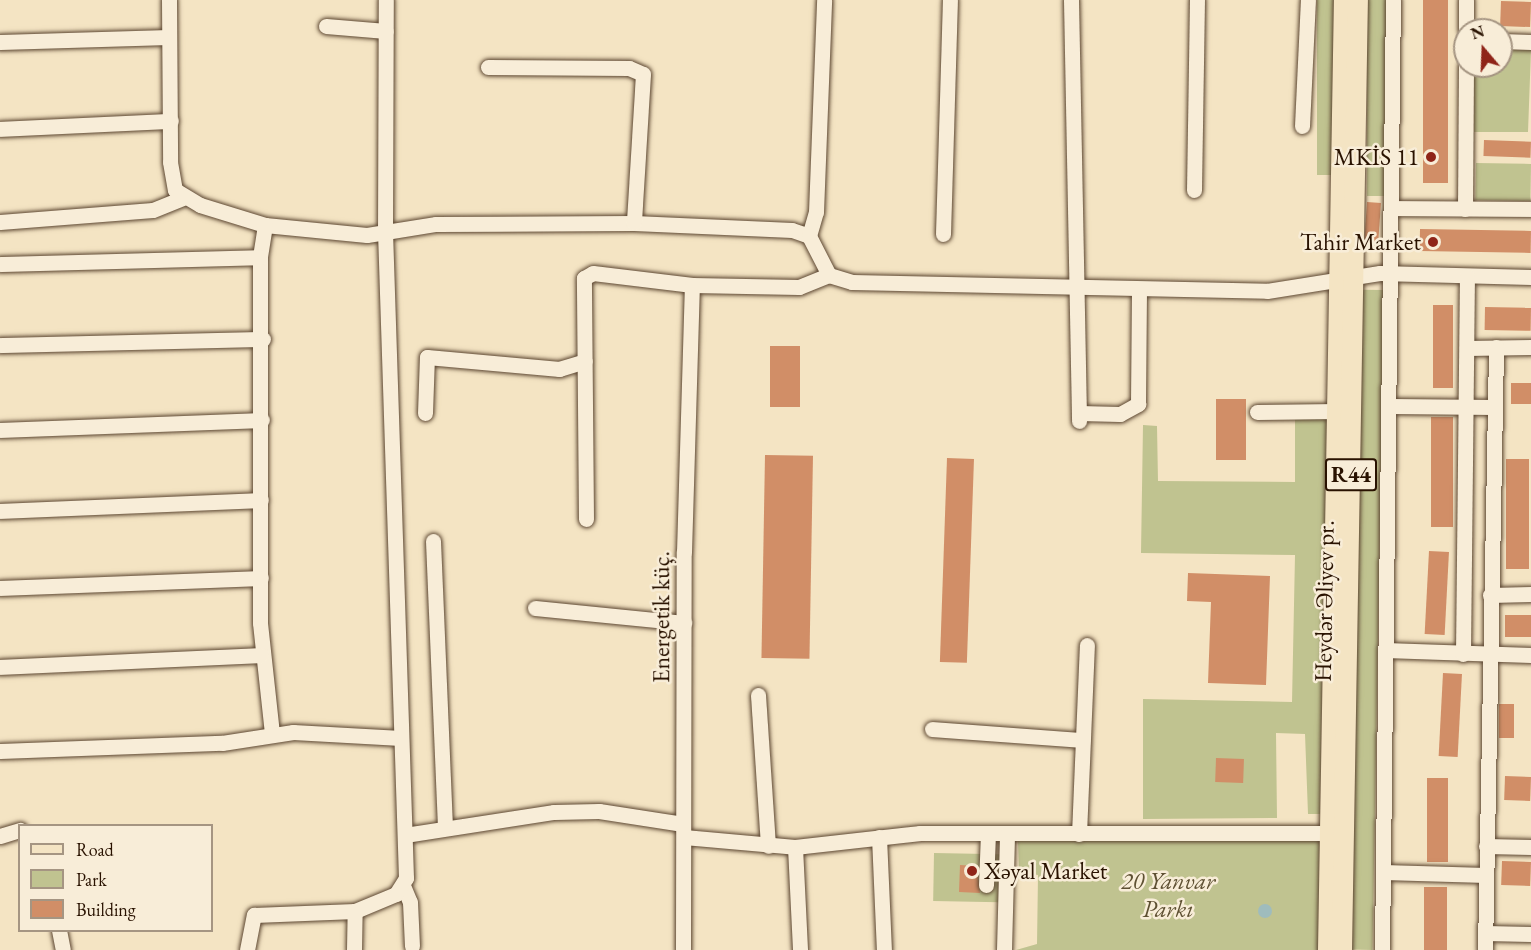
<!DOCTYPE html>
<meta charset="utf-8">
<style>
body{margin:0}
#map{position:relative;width:1531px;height:950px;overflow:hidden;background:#f4e4c3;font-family:"EB Garamond",serif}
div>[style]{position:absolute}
.green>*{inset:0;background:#c0c390;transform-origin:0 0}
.water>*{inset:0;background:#9fbcbd}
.round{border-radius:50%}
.building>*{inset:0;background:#d18e67;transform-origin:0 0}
.roads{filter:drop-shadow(0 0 2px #5c4631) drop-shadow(0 0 2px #5c4631)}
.minor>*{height:15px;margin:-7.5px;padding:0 7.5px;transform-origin:7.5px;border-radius:7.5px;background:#f8edd8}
.major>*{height:20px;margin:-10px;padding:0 10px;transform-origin:10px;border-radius:10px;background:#f4e4c3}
.dots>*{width:16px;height:16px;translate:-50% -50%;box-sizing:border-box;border:3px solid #f8edd8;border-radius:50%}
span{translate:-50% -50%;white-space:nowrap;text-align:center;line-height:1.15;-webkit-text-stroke:5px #f8edd8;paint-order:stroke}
.shield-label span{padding:2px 4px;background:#f8edd8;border:2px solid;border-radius:4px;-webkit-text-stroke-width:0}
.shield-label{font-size:22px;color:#291200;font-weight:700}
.poi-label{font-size:24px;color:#291200}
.right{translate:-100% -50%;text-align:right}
.left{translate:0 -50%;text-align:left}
.street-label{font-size:24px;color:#291200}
.park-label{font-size:24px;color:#5e5032;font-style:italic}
.legend{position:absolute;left:18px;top:824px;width:195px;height:108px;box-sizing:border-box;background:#f8edd8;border:2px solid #a59582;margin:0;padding:8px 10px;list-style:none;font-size:18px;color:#291200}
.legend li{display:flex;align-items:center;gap:12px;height:30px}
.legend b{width:30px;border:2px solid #a59582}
.north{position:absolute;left:1453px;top:18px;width:60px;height:60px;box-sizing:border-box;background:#f8edd8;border:2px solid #a59582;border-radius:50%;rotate:341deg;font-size:16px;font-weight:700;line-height:24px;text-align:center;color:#291200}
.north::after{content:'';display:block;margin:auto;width:21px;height:27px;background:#8f2418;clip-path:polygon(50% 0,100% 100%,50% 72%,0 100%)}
</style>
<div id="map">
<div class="green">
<i style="left:1317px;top:0;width:18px;height:175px"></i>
<i style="left:1367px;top:0;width:19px;height:196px"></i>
<i style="clip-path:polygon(1501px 49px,1531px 50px,1528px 132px,1474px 132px,1474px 66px,1501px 66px)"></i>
<i style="left:1476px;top:163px;width:55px;height:37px;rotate:1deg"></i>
<i style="left:1384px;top:290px;width:660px;height:21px;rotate:91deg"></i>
<i style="clip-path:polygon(1327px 418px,1320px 814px,1308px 814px,1305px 734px,1276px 733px,1277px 818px,1143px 819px,1143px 699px,1292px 702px,1295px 555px,1141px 553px,1143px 425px,1157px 426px,1158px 481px,1295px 482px,1295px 419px)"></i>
<i style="clip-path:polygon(1018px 840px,1320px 841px,1319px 950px,1016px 950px,1037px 944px,1038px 875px,1019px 872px)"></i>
<i style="left:934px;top:853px;width:66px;height:48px;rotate:1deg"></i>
</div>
<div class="water">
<i class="round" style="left:1258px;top:904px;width:14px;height:14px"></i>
</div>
<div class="building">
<i style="left:1423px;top:0;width:25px;height:183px"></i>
<i style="left:1501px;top:1px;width:30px;height:25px;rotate:2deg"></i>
<i style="left:1484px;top:140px;width:47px;height:16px;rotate:2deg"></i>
<i style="left:1367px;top:202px;width:14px;height:44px;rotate:4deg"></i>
<i style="left:1420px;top:229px;width:111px;height:22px;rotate:1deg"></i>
<i style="left:1433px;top:305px;width:20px;height:83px"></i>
<i style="left:1485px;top:307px;width:46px;height:23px;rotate:1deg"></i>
<i style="left:770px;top:346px;width:30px;height:61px"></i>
<i style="left:1511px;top:383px;width:20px;height:21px"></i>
<i style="left:1216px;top:399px;width:30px;height:61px"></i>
<i style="left:1431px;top:417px;width:22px;height:110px"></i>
<i style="left:765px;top:455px;width:48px;height:203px;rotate:1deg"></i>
<i style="left:947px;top:458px;width:27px;height:204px;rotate:2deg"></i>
<i style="left:1506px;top:459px;width:23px;height:110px"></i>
<i style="left:1429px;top:551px;width:20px;height:83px;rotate:3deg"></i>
<i style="clip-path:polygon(1188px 573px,1270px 576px,1266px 685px,1208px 683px,1211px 602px,1187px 601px)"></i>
<i style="left:1505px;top:615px;width:26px;height:22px"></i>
<i style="left:1443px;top:673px;width:19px;height:83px;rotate:3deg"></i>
<i style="left:1499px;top:704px;width:15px;height:34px"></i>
<i style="left:1216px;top:758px;width:28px;height:24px;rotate:2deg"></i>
<i style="left:1505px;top:776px;width:26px;height:24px;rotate:2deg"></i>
<i style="left:1427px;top:778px;width:21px;height:84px"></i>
<i style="left:1502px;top:861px;width:29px;height:24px;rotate:2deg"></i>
<i style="clip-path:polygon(960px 865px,977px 866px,980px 893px,959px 892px)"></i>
<i style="left:1424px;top:887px;width:23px;height:63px"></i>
</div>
<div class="roads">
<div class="minor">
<i style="left:169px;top:0;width:162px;rotate:89.6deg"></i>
<i style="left:170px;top:162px;width:28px;rotate:80deg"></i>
<i style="left:175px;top:190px;width:29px;rotate:31deg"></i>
<i style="left:200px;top:205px;width:68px;rotate:17.1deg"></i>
<i style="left:265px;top:225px;width:102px;rotate:5.6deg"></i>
<i style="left:367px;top:235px;width:70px;rotate:-9.1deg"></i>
<i style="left:436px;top:224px;width:198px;rotate:-0.3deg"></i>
<i style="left:634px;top:223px;width:158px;rotate:2.5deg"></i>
<i style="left:792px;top:230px;width:18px;rotate:19deg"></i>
<i style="left:809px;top:236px;width:44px;rotate:62.9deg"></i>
<i style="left:829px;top:275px;width:24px;rotate:17deg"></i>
<i style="left:852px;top:282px;width:415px;rotate:1.2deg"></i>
<i style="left:1267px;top:291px;width:114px;rotate:-9.1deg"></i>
<i style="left:1380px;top:273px;width:151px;rotate:1.5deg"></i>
<i style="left:1071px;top:0;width:421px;rotate:88.9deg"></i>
<i style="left:326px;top:26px;width:60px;rotate:4.8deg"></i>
<i style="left:1466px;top:30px;width:30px;rotate:-90deg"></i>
<i style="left:1501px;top:41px;width:30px;rotate:2deg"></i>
<i style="left:0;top:42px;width:169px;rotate:-1.7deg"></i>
<i style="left:488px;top:67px;width:141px;rotate:0.4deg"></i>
<i style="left:629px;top:68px;width:15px;rotate:23deg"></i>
<i style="left:643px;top:74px;width:149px;rotate:93.5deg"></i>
<i style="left:1302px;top:126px;width:126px;rotate:-87.3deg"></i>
<i style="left:0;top:129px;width:171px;rotate:-2.7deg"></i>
<i style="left:1194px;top:190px;width:190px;rotate:-89.1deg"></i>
<i style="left:1391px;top:208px;width:140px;rotate:0.4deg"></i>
<i style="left:1465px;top:209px;width:143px;rotate:-89.6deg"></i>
<i style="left:0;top:222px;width:153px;rotate:-4.5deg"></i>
<i style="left:153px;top:210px;width:32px;rotate:-22deg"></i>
<i style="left:265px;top:225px;width:32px;rotate:99deg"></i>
<i style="left:260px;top:257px;width:366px;rotate:90deg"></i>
<i style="left:260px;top:623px;width:112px;rotate:83.8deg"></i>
<i style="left:943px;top:234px;width:234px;rotate:-88.3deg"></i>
<i style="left:809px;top:236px;width:25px;rotate:-74deg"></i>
<i style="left:816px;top:212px;width:212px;rotate:-87.8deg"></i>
<i style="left:0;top:264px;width:260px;rotate:-1.5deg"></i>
<i style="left:0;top:345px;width:263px;rotate:-1.3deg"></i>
<i style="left:1467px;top:348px;width:64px;rotate:-0.9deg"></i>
<i style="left:1390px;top:406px;width:104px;rotate:0.6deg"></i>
<i style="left:1257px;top:412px;width:81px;rotate:-0.7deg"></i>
<i style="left:425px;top:413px;width:56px;rotate:-88deg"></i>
<i style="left:427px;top:357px;width:133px;rotate:5.2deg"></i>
<i style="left:559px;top:369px;width:27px;rotate:-17deg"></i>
<i style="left:1079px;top:413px;width:41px;rotate:1.4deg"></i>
<i style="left:1120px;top:414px;width:21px;rotate:-29deg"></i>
<i style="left:1138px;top:404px;width:114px;rotate:-89.5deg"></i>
<i style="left:0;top:430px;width:262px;rotate:-2.2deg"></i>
<i style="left:0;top:511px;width:261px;rotate:-2.4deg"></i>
<i style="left:586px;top:519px;width:241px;rotate:-90.5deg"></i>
<i style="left:584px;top:278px;width:10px;rotate:-29deg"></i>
<i style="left:593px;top:273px;width:100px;rotate:6.9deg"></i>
<i style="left:692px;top:285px;width:107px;rotate:1.1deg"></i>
<i style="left:799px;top:287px;width:32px;rotate:-22deg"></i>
<i style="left:433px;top:541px;width:287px;rotate:87.6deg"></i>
<i style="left:0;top:588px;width:261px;rotate:-2.2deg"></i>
<i style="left:1490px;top:595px;width:41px;rotate:-1.4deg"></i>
<i style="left:535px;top:608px;width:150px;rotate:5.7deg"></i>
<i style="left:1385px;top:650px;width:146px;rotate:2deg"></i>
<i style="left:1463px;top:654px;width:378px;rotate:-89.4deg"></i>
<i style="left:0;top:667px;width:261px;rotate:-2.6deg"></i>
<i style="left:758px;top:695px;width:151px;rotate:86.2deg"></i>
<i style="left:932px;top:729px;width:151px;rotate:4.2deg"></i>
<i style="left:0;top:751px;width:222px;rotate:-2.1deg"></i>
<i style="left:222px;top:743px;width:72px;rotate:-8.8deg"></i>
<i style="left:293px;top:732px;width:108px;rotate:3.2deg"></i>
<i style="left:1079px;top:834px;width:189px;rotate:-87.6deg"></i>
<i style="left:405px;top:835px;width:151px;rotate:-8.8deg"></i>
<i style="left:554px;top:812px;width:45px;rotate:-1.3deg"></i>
<i style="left:599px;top:811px;width:85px;rotate:8.8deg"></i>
<i style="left:0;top:836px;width:21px;rotate:-17deg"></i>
<i style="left:684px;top:837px;width:111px;rotate:5.1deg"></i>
<i style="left:795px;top:847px;width:126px;rotate:-6.4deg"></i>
<i style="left:920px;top:833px;width:410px"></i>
<i style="left:879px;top:837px;width:113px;rotate:87.5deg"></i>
<i style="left:1486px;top:846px;width:45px;rotate:1.3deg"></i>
<i style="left:795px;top:847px;width:103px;rotate:87.2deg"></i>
<i style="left:1383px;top:872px;width:103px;rotate:1.7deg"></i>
<i style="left:986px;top:885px;width:51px;rotate:-87.8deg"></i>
<i style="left:404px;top:888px;width:15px;rotate:67deg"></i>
<i style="left:410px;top:902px;width:44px;rotate:87.4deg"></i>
<i style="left:59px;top:930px;width:20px;rotate:79deg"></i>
<i style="left:1485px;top:933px;width:46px;rotate:1.2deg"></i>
<i style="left:247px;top:950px;width:36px;rotate:-79deg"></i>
<i style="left:254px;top:915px;width:101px;rotate:-2.3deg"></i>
<i style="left:354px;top:950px;width:39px;rotate:-89deg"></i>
<i style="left:355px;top:911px;width:44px;rotate:-22.5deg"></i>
<i style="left:396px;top:894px;width:19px;rotate:-58deg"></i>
<i style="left:406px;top:878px;width:645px;rotate:-91.86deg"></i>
<i style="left:385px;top:233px;width:233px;rotate:-89.8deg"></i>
<i style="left:683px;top:950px;width:398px;rotate:-89.9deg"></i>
<i style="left:684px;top:552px;width:267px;rotate:-88.3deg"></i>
<i style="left:1004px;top:950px;width:116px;rotate:-88.5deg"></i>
<i style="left:1382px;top:950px;width:950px;rotate:-89.34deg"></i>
<i style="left:1485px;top:950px;width:603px;rotate:-88.95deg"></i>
</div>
<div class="major">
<i style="left:1328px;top:950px;width:950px;rotate:-89.04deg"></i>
<i style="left:1342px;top:950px;width:950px;rotate:-89.04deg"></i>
</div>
</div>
<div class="dots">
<i style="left:1431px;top:157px;background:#8f2418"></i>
<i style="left:1433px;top:242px;background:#8f2418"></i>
<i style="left:972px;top:871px;background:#8f2418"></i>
</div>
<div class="shield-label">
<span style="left:1351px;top:475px">R44</span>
</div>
<div class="poi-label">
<span class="right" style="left:1419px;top:157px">MKİS 11</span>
<span class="right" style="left:1421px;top:242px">Tahir Market</span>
<span class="left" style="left:984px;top:871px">Xəyal Market</span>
</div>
<div class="street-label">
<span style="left:1324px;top:601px;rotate:-89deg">Heydər Əliyev pr.</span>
<span style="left:661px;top:617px;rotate:-90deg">Energetik küç.</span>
</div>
<div class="park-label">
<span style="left:1168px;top:895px">20 Yanvar<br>Parkı</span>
</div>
<ul class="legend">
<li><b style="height:8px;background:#f4e4c3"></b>Road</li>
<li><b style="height:16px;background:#c0c390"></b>Park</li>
<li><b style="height:16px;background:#d18e67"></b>Building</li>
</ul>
<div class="north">N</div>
</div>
